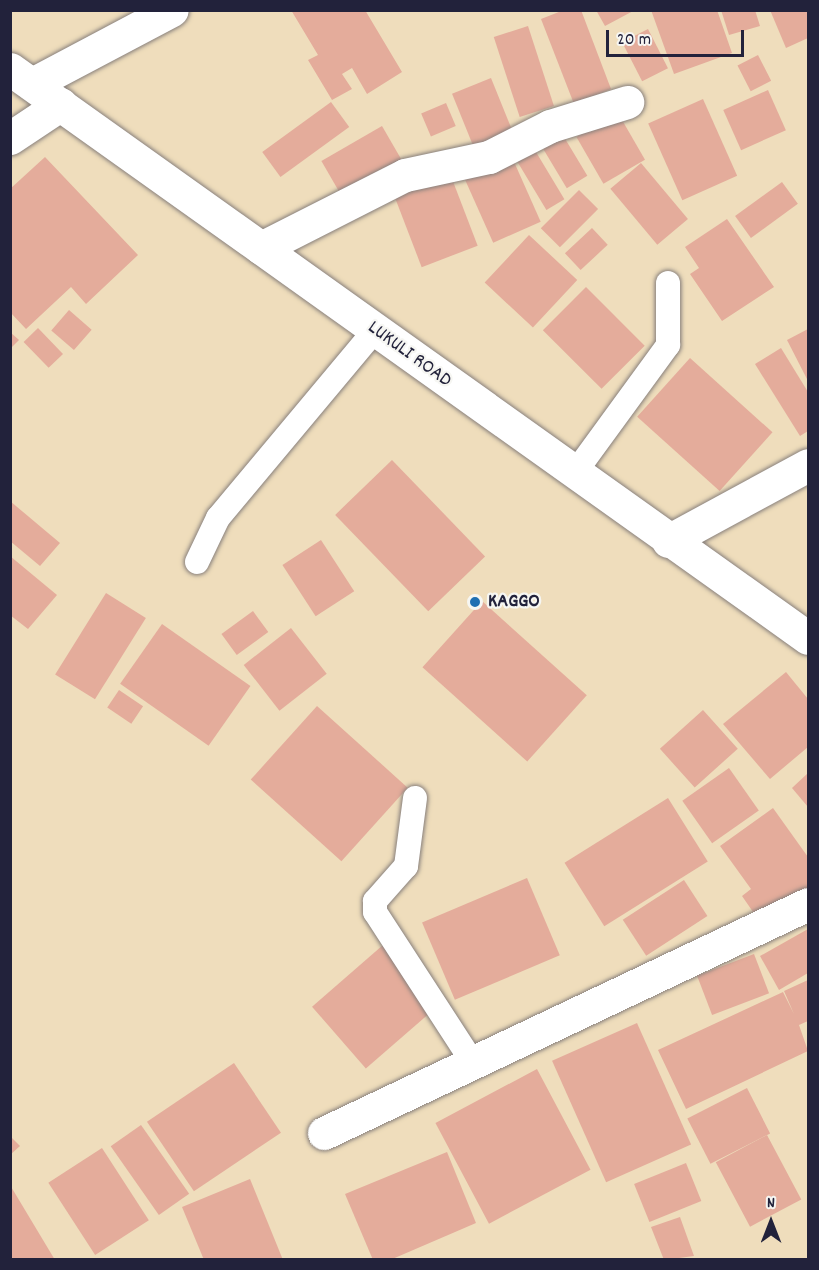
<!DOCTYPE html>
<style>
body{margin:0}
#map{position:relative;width:819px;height:1270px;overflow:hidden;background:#efddbc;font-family:Dekko,sans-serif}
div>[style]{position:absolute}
.building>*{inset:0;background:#e4ac9b;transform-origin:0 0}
.roads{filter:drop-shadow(0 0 2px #88807c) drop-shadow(0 0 2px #88807c)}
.lane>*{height:24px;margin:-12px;padding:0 12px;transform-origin:12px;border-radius:12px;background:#fff}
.street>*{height:33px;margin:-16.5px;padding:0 16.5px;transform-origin:16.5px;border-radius:16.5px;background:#fff}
.secondary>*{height:33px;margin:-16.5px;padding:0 16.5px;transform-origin:16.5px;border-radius:16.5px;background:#fff}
.dots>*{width:16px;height:16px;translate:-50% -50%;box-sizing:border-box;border:3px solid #f6f6f2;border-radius:50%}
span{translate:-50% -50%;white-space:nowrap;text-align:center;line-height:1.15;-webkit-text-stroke:4.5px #f6f6f2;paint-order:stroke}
.street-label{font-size:20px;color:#22223b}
.poi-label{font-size:20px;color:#22223b;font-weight:700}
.left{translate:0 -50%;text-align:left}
.frame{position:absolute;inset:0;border:12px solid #22223b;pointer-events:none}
.north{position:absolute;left:741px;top:1192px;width:60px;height:60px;-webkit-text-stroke:4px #f6f6f2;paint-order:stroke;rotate:0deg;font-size:16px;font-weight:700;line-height:24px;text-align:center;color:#22223b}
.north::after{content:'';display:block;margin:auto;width:21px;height:27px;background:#22223b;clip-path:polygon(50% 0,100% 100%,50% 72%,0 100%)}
.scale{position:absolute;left:606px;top:30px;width:138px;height:27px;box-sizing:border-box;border:3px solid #22223b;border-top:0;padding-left:8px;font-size:18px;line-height:21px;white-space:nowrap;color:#22223b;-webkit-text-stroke:4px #f6f6f2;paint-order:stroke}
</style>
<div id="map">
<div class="building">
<i style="clip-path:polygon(291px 10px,365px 10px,402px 72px,367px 94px,352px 68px,342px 74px,352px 89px,332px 100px,308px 60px,318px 55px)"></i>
<i style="clip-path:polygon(564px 10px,581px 10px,611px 89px,574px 104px,541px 19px)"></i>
<i style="clip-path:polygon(596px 10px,635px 10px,605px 26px)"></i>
<i style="clip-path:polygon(651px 10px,717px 10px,732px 53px,674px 74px)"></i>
<i style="clip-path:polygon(721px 10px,755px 10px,760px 26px,729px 35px)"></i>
<i style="clip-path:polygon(770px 10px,808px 10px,808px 38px,786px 48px)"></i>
<i style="left:528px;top:26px;width:84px;height:36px;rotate:72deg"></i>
<i style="left:648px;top:29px;width:44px;height:29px;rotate:63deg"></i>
<i style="left:758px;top:55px;width:29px;height:23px;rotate:63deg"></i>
<i style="left:491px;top:78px;width:67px;height:42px;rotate:68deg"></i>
<i style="left:768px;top:90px;width:44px;height:49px;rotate:66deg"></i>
<i style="left:703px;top:99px;width:84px;height:60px;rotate:66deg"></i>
<i style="left:331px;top:102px;width:31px;height:85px;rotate:54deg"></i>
<i style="left:446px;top:103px;width:25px;height:27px;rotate:67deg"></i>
<i style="left:618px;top:113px;width:54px;height:48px;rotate:60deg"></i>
<i style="left:382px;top:126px;width:46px;height:70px;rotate:60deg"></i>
<i style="left:558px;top:127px;width:57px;height:24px;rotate:59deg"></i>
<i style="left:533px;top:147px;width:61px;height:21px;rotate:59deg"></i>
<i style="left:511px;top:155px;width:73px;height:52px;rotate:66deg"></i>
<i style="clip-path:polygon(45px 157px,138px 255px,86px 304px,71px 287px,26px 329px,10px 312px,10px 189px)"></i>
<i style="left:641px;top:163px;width:73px;height:40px;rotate:50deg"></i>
<i style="left:449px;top:171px;width:80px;height:60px;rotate:69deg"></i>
<i style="left:782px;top:182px;width:27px;height:58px;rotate:54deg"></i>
<i style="left:579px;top:190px;width:27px;height:54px;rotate:45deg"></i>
<i style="clip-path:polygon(727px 219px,774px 287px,722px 321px,690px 274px,699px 268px,685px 247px)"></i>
<i style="left:592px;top:228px;width:23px;height:37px;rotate:47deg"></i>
<i style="left:529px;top:235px;width:66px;height:65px;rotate:43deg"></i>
<i style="left:586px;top:287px;width:83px;height:61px;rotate:45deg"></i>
<i style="left:69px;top:310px;width:30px;height:27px;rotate:41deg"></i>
<i style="left:38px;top:328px;width:36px;height:20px;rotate:46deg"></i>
<i style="clip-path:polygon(808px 329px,808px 381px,787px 340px)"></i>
<i style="clip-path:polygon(10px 332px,19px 340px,10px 349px)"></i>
<i style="clip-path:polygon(781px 348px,808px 392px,808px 431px,800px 436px,755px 364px)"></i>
<i style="left:690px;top:358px;width:111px;height:79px;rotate:42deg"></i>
<i style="left:392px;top:460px;width:134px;height:79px;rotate:46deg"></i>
<i style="clip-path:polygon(10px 501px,60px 543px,40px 566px,10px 541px)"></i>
<i style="left:321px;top:540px;width:61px;height:46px;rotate:57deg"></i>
<i style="clip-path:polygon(10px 556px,57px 595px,28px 629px,10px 615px)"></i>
<i style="left:106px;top:593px;width:47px;height:96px;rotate:32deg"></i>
<i style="left:482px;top:601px;width:141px;height:89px;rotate:42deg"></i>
<i style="left:253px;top:611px;width:26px;height:39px;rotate:54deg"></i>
<i style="left:162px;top:624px;width:108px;height:73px;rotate:35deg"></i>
<i style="left:291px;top:628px;width:58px;height:60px;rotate:52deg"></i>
<i style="clip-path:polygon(786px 672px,808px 699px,808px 747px,770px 779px,723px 724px)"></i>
<i style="left:119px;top:690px;width:29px;height:21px;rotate:34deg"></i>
<i style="left:317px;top:706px;width:122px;height:99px;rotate:42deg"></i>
<i style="left:703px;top:710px;width:52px;height:58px;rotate:48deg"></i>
<i style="left:729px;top:768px;width:52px;height:57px;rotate:55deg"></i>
<i style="clip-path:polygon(808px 773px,808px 807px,792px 788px)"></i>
<i style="left:668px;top:798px;width:75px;height:122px;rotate:58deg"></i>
<i style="clip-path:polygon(773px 808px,808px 857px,808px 888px,760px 922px,742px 896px,751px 889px,720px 846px)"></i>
<i style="left:527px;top:878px;width:84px;height:114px;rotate:67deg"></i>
<i style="left:684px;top:880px;width:43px;height:73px;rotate:57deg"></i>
<i style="clip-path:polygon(808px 929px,808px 973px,779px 990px,760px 956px)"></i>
<i style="left:383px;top:945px;width:82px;height:94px;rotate:49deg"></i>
<i style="left:754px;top:954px;width:42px;height:61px;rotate:69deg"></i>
<i style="clip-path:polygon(808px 980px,808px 1021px,799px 1025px,808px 1051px,686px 1109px,658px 1050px,783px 992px,794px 1014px,784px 991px)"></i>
<i style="left:637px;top:1023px;width:133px;height:93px;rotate:66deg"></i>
<i style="left:234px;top:1063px;width:84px;height:105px;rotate:56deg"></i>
<i style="left:537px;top:1069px;width:114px;height:115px;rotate:62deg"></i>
<i style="left:747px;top:1088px;width:51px;height:67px;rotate:63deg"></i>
<i style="left:141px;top:1125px;width:84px;height:37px;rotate:55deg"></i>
<i style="left:767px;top:1135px;width:73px;height:58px;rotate:62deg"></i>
<i style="clip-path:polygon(10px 1136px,20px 1146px,10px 1155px)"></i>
<i style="left:102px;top:1148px;width:86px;height:64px;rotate:57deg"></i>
<i style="clip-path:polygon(447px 1152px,476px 1223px,390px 1260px,373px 1260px,345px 1194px)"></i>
<i style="left:686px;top:1163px;width:41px;height:56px;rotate:68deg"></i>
<i style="clip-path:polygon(250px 1179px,283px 1260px,204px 1260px,182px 1207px)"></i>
<i style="clip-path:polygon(10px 1185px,55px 1260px,10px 1260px)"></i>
<i style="clip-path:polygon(680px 1217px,694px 1256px,664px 1260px,651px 1227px)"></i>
</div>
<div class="roads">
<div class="lane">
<i style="left:574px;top:474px;width:160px;rotate:-53.9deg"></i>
<i style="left:668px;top:345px;width:62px;rotate:-90deg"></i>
<i style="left:197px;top:562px;width:49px;rotate:-64.5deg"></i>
<i style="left:218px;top:518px;width:245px;rotate:-50.1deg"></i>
<i style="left:415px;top:798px;width:69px;rotate:97.5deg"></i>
<i style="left:406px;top:866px;width:47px;rotate:131.5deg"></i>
<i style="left:375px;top:901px;width:11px;rotate:90deg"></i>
<i style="left:375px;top:912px;width:180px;rotate:57deg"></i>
</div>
<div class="street">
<i style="left:32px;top:84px;width:158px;rotate:-27.9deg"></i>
<i style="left:10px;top:138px;width:61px;rotate:-33.7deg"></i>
<i style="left:261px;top:248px;width:161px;rotate:-26.9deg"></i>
<i style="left:405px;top:175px;width:86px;rotate:-12.1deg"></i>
<i style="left:489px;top:157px;width:68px;rotate:-26.9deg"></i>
<i style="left:550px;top:126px;width:81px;rotate:-17.3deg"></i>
<i style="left:668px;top:541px;width:159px;rotate:-28.5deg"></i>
<i style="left:324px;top:1133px;width:535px;rotate:-25.32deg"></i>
</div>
<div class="secondary">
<i style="left:10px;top:69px;width:980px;rotate:35.49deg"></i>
</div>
</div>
<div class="dots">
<i style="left:475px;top:602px;background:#1f6fb2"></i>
</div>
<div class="street-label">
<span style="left:409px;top:355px;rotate:36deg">LUKULI ROAD</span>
</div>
<div class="poi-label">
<span class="left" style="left:488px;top:602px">KAGGO</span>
</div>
<div class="frame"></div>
<div class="north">N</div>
<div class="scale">20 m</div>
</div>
